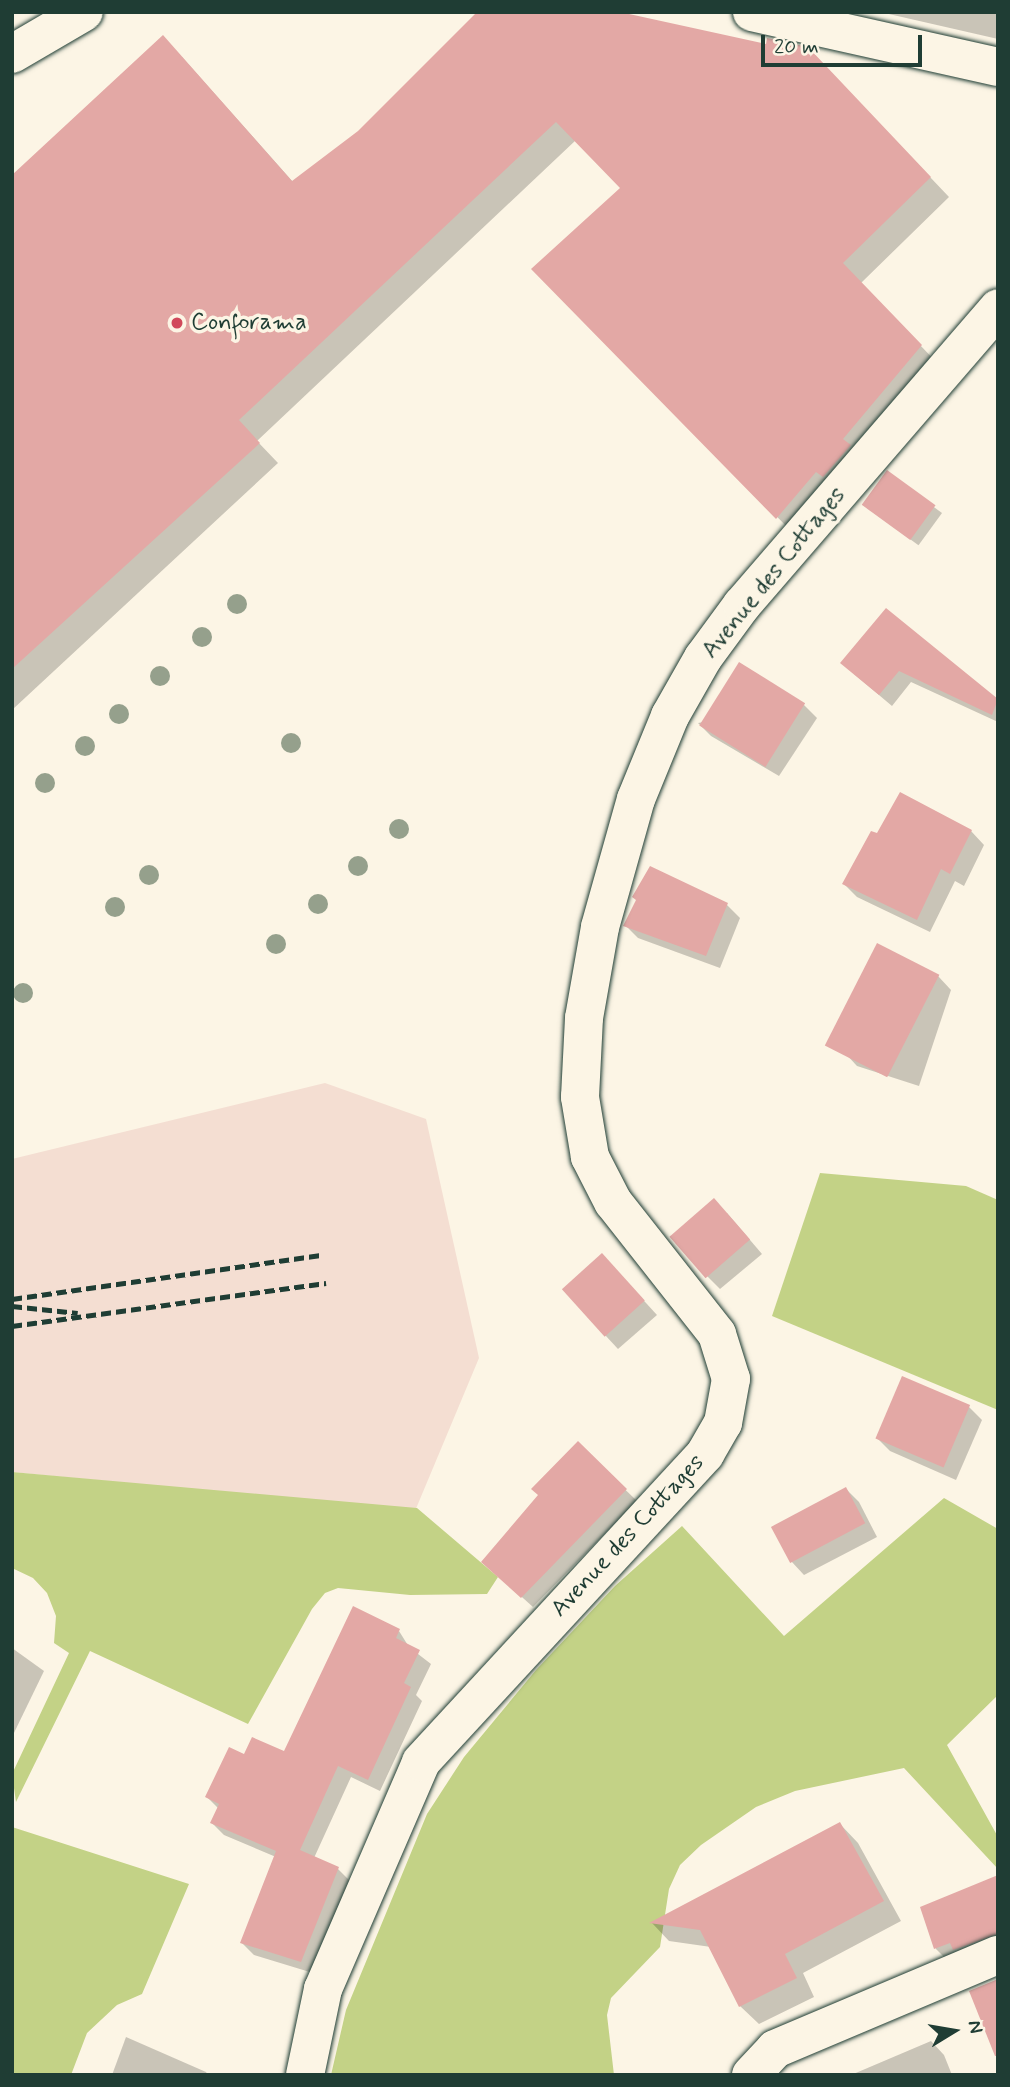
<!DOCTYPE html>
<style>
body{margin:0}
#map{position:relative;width:1010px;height:2087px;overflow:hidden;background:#fcf5e5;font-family:Mynerve,sans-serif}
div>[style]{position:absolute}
.built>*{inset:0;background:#f4ded2}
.green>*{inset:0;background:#c3d286}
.shadow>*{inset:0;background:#0003;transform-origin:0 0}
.building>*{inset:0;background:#e3a8a5;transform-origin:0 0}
.roads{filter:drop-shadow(0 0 2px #1f3d34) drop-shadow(0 0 2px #1f3d34)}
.street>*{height:38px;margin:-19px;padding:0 19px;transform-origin:19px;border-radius:19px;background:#fcf5e5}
.rail>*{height:5px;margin-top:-2.5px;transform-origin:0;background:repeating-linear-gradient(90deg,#1f3d34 0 10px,transparent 0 15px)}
.trees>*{width:20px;height:20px;margin:-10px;border-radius:50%;background:#95a08c}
.dots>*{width:19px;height:19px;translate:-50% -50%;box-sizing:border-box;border:4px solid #fcf5e5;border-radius:50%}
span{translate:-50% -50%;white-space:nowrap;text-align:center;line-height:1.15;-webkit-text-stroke:7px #fcf5e5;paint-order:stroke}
.poi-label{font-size:24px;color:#1f3d34}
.left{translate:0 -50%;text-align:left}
.street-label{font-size:24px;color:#1f3d34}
.frame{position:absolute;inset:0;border:14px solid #1f3d34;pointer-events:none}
.north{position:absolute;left:919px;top:1996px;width:70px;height:70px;-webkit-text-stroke:5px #fcf5e5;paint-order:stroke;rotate:79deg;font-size:19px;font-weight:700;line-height:28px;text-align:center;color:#1f3d34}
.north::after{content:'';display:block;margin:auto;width:24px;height:32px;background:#1f3d34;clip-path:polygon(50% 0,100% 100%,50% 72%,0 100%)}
.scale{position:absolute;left:761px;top:35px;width:161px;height:32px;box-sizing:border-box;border:4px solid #1f3d34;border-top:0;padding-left:9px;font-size:21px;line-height:24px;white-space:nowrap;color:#1f3d34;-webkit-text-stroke:5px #fcf5e5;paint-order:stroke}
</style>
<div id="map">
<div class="built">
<i style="clip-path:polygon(325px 1083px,426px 1119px,479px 1358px,415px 1511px,12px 1472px,12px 1159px)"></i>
</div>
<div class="green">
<i style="clip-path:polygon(820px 1173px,966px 1186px,998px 1200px,998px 1410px,772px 1316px)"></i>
<i style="clip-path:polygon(12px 1472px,417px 1508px,498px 1577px,487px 1594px,410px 1595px,338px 1588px,325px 1593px,312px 1609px,248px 1724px,90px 1651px,16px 1802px,12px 1774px,69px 1653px,54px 1643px,56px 1616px,47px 1593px,33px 1578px,12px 1568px)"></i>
<i style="clip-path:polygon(944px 1498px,998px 1529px,998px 1695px,947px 1745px,998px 1837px,998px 1869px,904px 1768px,795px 1791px,756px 1807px,701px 1845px,680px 1865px,669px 1889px,660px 1947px,611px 1998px,607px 2015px,614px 2075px,331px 2075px,346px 2010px,427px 1814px,464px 1757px,536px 1670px,615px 1586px,682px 1526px,784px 1636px)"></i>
<i style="clip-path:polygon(12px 1827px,189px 1884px,142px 1994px,117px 2005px,87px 2033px,71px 2075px,12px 2075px)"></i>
</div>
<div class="shadow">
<i style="clip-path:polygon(880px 12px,998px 12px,998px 39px)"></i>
<i style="clip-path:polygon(182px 57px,293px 182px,359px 133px,835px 77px,949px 197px,861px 283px,940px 366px,797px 537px,533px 270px,622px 188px,576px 140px,257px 441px,278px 463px,12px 710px,12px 177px)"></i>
<i style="left:887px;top:473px;width:68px;height:40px;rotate:36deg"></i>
<i style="clip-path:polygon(886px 610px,998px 701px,998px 722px,911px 682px,892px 706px,854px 674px)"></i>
<i style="clip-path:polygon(804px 705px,817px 718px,779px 776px,711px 736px,698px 723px)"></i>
<i style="clip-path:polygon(971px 831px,984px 845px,964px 886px,955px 881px,930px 932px,857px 897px,844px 884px)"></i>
<i style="clip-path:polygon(727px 905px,740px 918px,720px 968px,638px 938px,625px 925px)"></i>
<i style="clip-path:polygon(938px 976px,951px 990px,919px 1086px,857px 1066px,844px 1052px)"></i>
<i style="clip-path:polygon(727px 1213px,762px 1254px,720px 1289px,707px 1276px)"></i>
<i style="clip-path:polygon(615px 1269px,657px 1315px,618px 1349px,605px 1335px)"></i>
<i style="clip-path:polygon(969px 1407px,982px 1420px,956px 1480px,890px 1451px,877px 1438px)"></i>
<i style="clip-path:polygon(578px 1444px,637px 1501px,533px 1607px,494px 1572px,540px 1495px)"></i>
<i style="clip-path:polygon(846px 1489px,859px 1502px,877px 1537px,804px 1575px,791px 1561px,772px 1527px)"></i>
<i style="clip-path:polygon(399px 1631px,409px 1647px,431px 1664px,416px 1695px,422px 1701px,380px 1791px,351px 1777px,314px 1858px,338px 1869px,350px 1881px,313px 1973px,254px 1955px,242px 1943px,276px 1857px,224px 1835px,212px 1823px,219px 1809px,207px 1797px,245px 1756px,285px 1753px)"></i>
<i style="clip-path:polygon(12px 1648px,44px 1671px,12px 1737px)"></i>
<i style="clip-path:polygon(840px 1824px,858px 1843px,901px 1921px,803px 1973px,814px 1997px,759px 2024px,740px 2006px,711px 1947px,669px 1941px,652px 1923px)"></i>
<i style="clip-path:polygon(998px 1877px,998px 1950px,948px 1961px,936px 1949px,923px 1908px)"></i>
<i style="clip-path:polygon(126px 2037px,206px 2072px,208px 2075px,112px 2075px)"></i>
<i style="clip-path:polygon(931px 2041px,944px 2055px,952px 2075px,851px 2075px)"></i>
</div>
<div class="building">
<i style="clip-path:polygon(477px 12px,620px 12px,766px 44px,767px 38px,808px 47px,931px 177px,843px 263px,922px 345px,843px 439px,851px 445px,823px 477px,816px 472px,776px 519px,531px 269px,620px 188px,556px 122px,239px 420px,260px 443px,12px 669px,12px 175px,163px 35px,292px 181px,358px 131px)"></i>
<i style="left:887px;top:470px;width:60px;height:43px;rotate:36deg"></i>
<i style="clip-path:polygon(886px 608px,998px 699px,992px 715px,899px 671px,879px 695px,840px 663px)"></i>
<i style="left:739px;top:662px;width:78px;height:75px;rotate:32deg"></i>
<i style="clip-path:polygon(900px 792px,972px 830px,950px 874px,941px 869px,917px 920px,842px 884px,871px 831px,877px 833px)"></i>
<i style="clip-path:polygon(650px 866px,728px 903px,706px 956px,623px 926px,636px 900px,632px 897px)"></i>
<i style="left:877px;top:943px;width:70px;height:115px;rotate:27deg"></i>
<i style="left:714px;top:1198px;width:55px;height:59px;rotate:49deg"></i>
<i style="left:602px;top:1253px;width:64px;height:54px;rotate:48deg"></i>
<i style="left:902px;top:1376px;width:74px;height:68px;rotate:23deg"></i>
<i style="clip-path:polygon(578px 1441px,627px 1489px,521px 1598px,481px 1562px,538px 1495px,531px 1489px)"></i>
<i style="left:846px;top:1487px;width:41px;height:85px;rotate:62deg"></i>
<i style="clip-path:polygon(353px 1606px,400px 1629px,396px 1638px,420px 1650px,404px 1683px,411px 1687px,368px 1780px,338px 1766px,300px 1850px,339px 1867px,301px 1962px,240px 1943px,276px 1851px,210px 1823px,219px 1804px,205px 1797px,229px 1747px,244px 1754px,252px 1737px,284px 1751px)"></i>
<i style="clip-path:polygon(840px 1822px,884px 1901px,785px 1954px,797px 1978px,739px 2007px,700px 1930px,649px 1923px)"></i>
<i style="clip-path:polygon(998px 1875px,998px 1934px,953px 1950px,950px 1943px,934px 1949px,920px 1907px)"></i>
<i style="clip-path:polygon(998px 1979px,998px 2056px,995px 2056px,969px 1991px)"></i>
</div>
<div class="roads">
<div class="street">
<i style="left:752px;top:12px;width:252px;rotate:12.6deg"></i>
<i style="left:12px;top:54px;width:83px;rotate:-30.3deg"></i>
<i style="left:305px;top:2075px;width:88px;rotate:-78.2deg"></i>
<i style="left:323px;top:1989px;width:247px;rotate:-66.6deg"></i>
<i style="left:421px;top:1762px;width:419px;rotate:-47.3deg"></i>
<i style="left:705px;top:1454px;width:36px;rotate:-60deg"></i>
<i style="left:723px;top:1423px;width:45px;rotate:-79.7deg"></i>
<i style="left:731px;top:1379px;width:47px;rotate:-107.3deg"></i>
<i style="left:717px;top:1334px;width:168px;rotate:-128.2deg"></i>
<i style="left:613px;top:1202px;width:51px;rotate:-117.1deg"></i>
<i style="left:590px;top:1157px;width:61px;rotate:-99.5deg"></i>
<i style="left:580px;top:1097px;width:79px;rotate:-87.1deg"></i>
<i style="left:584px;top:1018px;width:92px;rotate:-80deg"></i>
<i style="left:600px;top:927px;width:133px;rotate:-74.3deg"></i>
<i style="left:636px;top:799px;width:90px;rotate:-67.7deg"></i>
<i style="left:670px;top:716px;width:67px;rotate:-60.4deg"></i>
<i style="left:703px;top:658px;width:66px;rotate:-53.7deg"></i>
<i style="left:742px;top:605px;width:392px;rotate:-49.2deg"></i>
<i style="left:751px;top:2075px;width:35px;rotate:-47deg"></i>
<i style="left:775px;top:2049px;width:242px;rotate:-22.9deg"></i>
</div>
</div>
<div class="rail">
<i style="left:12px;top:1299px;width:312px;rotate:-8.1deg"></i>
<i style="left:12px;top:1306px;width:66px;rotate:6.1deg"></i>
<i style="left:12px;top:1326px;width:317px;rotate:-7.8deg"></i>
</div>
<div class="trees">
<i style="left:237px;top:604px"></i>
<i style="left:202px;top:637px"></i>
<i style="left:160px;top:676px"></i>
<i style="left:119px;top:714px"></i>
<i style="left:291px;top:743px"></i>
<i style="left:85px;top:746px"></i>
<i style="left:45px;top:783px"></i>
<i style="left:399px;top:829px"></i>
<i style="left:358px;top:866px"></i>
<i style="left:149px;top:875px"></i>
<i style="left:318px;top:904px"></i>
<i style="left:115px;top:907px"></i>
<i style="left:276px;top:944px"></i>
<i style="left:23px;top:993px"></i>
</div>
<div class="dots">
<i style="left:177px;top:323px;background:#d1495b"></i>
</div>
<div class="poi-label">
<span class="left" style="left:191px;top:323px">Conforama</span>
</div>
<div class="street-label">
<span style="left:774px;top:573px;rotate:-51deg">Avenue des Cottages</span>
<span style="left:628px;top:1536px;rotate:-47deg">Avenue des Cottages</span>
</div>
<div class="frame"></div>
<div class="north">N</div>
<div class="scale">20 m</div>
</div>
